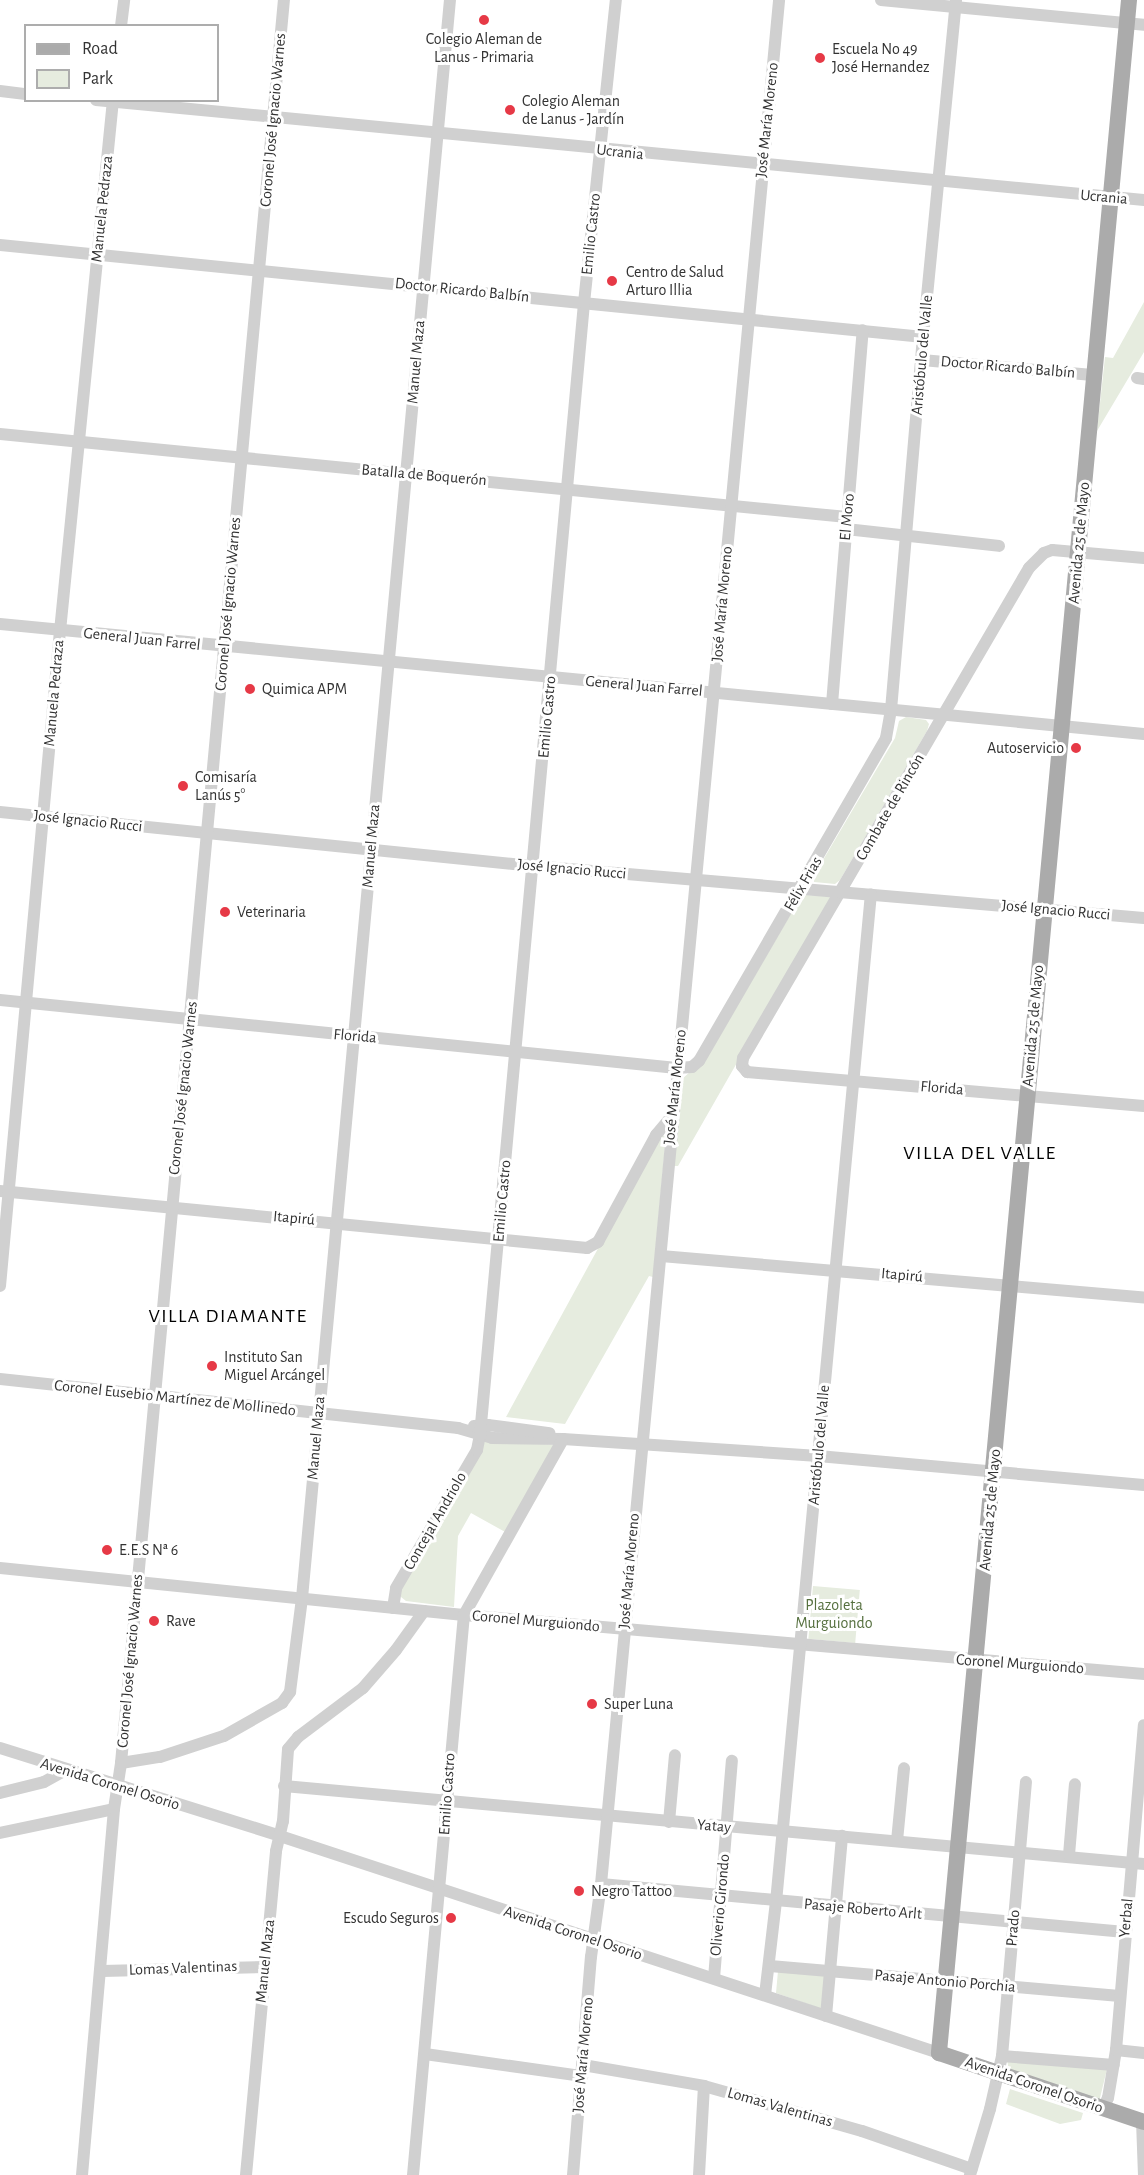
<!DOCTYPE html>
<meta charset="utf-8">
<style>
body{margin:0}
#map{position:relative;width:1144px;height:2175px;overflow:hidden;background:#fff;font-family:"Alegreya Sans",sans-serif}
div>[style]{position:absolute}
.green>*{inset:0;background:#e6ecdf;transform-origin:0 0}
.minor>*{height:12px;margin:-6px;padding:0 6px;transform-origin:6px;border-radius:6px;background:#d0d0d0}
.major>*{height:16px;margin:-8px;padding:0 8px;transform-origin:8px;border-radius:8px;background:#ababab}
.dots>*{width:16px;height:16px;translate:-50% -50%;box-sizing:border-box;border:3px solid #fff;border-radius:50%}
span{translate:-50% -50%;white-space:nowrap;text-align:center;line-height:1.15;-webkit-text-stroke:6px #fff;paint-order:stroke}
.poi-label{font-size:16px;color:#333}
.left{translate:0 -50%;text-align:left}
.right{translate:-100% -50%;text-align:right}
.street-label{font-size:16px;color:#333}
.park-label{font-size:16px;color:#56703f}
.quarter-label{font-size:20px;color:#000;letter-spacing:1.5px}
.legend{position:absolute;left:24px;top:24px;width:195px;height:78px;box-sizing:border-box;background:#fff;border:2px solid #adadad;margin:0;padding:8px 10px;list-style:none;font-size:18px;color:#333}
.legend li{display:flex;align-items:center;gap:12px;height:30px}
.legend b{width:30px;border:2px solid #adadad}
</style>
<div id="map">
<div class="green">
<i style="clip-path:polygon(1144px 302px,1144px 352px,1097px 431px,1105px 357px,1113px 358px)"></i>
<i style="clip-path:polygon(906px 717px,926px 720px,929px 724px,927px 731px,840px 880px,835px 884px,814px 882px,813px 877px,895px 738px,899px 721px)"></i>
<i style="clip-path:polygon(806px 895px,830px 896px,830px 900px,678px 1166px,673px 1166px,682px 1079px,708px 1056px,800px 898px)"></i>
<i style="clip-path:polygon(660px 1135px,666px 1136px,653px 1277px,649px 1276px,565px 1424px,506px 1417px)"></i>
<i style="clip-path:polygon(485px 1440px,558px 1445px,507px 1533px,471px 1513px,458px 1536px,454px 1607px,406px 1601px,401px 1597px,401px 1586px)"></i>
<i style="left:813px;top:1586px;width:47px;height:53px;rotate:5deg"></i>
<i style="clip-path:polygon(778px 1971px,825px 1976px,822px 2009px,776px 1993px)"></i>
<i style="clip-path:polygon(1007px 2060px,1107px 2069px,1099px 2102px,1009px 2070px)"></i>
<i style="clip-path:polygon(1010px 2089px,1083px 2113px,1081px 2120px,1060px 2124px,1006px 2104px)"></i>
</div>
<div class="minor">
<i style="left:881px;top:0;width:264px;rotate:5.4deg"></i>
<i style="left:121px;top:26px;width:26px;rotate:-83deg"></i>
<i style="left:0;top:91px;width:26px;rotate:7deg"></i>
<i style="left:96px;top:100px;width:1053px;rotate:5.45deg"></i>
<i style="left:0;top:245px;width:928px;rotate:5.69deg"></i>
<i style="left:922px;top:360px;width:174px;rotate:5deg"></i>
<i style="left:1137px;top:378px;width:7px;rotate:8deg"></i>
<i style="left:0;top:434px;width:851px;rotate:5.6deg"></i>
<i style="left:846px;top:529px;width:154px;rotate:6.3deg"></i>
<i style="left:1144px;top:558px;width:92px;rotate:-175deg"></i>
<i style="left:1052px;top:550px;width:9px;rotate:159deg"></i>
<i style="left:1044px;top:553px;width:21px;rotate:135deg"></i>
<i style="left:1029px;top:568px;width:567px;rotate:120.27deg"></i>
<i style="left:743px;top:1058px;width:8px;rotate:97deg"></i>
<i style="left:742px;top:1066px;width:8px;rotate:50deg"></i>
<i style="left:747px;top:1072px;width:398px;rotate:4.9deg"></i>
<i style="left:0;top:624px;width:1149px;rotate:5.49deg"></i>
<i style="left:832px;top:704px;width:375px;rotate:-85.3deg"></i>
<i style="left:0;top:812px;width:536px;rotate:5.79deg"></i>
<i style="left:533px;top:866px;width:613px;rotate:4.86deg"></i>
<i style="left:0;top:1000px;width:680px;rotate:5.74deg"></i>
<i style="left:677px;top:1068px;width:15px;rotate:-4deg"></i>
<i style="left:692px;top:1067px;width:9px;rotate:-41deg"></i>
<i style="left:699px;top:1061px;width:373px;rotate:-59.9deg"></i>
<i style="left:886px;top:738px;width:28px;rotate:-80deg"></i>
<i style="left:891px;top:710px;width:374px;rotate:-85.1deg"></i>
<i style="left:923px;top:337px;width:339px;rotate:-84.4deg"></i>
<i style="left:0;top:1191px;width:590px;rotate:5.55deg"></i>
<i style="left:587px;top:1248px;width:13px;rotate:-29deg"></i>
<i style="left:598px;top:1242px;width:122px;rotate:-61.5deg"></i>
<i style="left:656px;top:1135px;width:25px;rotate:-50deg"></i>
<i style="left:661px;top:1256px;width:485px;rotate:4.9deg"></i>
<i style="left:0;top:1286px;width:658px;rotate:-84.77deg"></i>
<i style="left:60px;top:631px;width:534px;rotate:-84.3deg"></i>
<i style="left:0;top:1379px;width:461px;rotate:6.1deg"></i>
<i style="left:458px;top:1428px;width:35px;rotate:16deg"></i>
<i style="left:492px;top:1438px;width:71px;rotate:0.8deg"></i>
<i style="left:563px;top:1439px;width:256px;rotate:3.8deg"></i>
<i style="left:818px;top:1456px;width:327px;rotate:5.1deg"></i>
<i style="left:474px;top:1426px;width:14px;rotate:-4deg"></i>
<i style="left:488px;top:1425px;width:62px;rotate:7.5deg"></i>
<i style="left:0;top:1568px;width:466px;rotate:5.8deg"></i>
<i style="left:464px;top:1615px;width:683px;rotate:4.96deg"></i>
<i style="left:393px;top:1608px;width:20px;rotate:-81deg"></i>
<i style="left:396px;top:1588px;width:160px;rotate:-59.6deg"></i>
<i style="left:477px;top:1450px;width:15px;rotate:-79deg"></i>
<i style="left:480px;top:1435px;width:1137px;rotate:-84.75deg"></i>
<i style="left:584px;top:303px;width:305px;rotate:-84deg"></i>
<i style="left:0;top:1748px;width:294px;rotate:17.4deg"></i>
<i style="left:280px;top:1836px;width:694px;rotate:18.23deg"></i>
<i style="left:121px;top:1763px;width:39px;rotate:-9deg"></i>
<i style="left:160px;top:1757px;width:67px;rotate:-18.2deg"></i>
<i style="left:224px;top:1736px;width:67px;rotate:-29.6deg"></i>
<i style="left:282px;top:1703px;width:14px;rotate:-54deg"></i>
<i style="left:290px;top:1692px;width:95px;rotate:-82.7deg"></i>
<i style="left:302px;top:1598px;width:1605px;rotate:-84.71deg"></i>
<i style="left:284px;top:1786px;width:864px;rotate:5.18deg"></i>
<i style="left:0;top:1793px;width:45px;rotate:-14deg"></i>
<i style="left:44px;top:1782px;width:25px;rotate:-29deg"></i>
<i style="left:669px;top:1822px;width:67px;rotate:-84.9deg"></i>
<i style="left:0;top:1833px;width:116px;rotate:-11.9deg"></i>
<i style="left:897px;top:1841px;width:73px;rotate:-84.5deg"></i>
<i style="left:1069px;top:1855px;width:71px;rotate:-85.2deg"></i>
<i style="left:601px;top:1884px;width:526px;rotate:5.23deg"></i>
<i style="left:770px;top:1966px;width:351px;rotate:4.9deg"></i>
<i style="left:102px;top:1971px;width:162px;rotate:-1.4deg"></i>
<i style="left:714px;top:1978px;width:218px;rotate:-85.3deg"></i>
<i style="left:765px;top:1995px;width:94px;rotate:-83.3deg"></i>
<i style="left:776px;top:1902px;width:1012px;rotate:-84.62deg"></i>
<i style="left:826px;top:2016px;width:181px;rotate:-84.9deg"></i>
<i style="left:1116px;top:2050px;width:28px;rotate:6deg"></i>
<i style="left:425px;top:2054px;width:159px;rotate:8deg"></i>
<i style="left:1002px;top:2056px;width:112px;rotate:4.6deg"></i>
<i style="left:583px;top:2065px;width:123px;rotate:9.8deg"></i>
<i style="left:704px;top:2086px;width:164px;rotate:15.9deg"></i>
<i style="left:862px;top:2131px;width:116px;rotate:19.1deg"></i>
<i style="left:1103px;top:2109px;width:12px;rotate:-66deg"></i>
<i style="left:1108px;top:2098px;width:49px;rotate:-80.5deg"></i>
<i style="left:1116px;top:2050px;width:326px;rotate:-85.1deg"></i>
<i style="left:1142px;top:2121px;width:54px;rotate:87.9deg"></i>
<i style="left:82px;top:2175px;width:367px;rotate:-85deg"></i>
<i style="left:114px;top:1809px;width:47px;rotate:-81.3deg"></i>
<i style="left:121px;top:1763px;width:1771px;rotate:-84.72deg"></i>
<i style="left:246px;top:2175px;width:325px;rotate:-84.7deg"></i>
<i style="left:276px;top:1851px;width:31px;rotate:-77deg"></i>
<i style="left:283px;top:1821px;width:72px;rotate:-86deg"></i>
<i style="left:288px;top:1749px;width:16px;rotate:-50deg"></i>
<i style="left:298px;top:1737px;width:81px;rotate:-37deg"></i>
<i style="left:363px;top:1688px;width:50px;rotate:-49deg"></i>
<i style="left:396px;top:1650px;width:48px;rotate:-54.3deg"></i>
<i style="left:413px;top:2175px;width:562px;rotate:-84.8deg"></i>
<i style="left:464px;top:1615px;width:202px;rotate:-60.6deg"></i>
<i style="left:573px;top:2175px;width:219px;rotate:-85.3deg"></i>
<i style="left:591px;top:1957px;width:74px;rotate:-82.2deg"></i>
<i style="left:601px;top:1884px;width:1892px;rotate:-84.6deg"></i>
<i style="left:699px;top:2175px;width:89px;rotate:-86.8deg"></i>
<i style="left:970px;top:2175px;width:69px;rotate:-73.1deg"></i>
<i style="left:990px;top:2109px;width:54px;rotate:-77.2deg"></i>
<i style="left:1002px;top:2056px;width:275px;rotate:-85deg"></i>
</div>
<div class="major">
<i style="left:1129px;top:0;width:2062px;rotate:95.29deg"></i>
<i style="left:939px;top:2053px;width:216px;rotate:18.6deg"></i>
</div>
<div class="dots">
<i style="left:484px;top:20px;background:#e63946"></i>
<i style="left:820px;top:58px;background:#e63946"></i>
<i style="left:510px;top:110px;background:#e63946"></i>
<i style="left:612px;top:281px;background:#e63946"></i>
<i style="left:250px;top:689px;background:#e63946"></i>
<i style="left:1076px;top:748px;background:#e63946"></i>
<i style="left:183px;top:786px;background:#e63946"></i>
<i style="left:225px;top:912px;background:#e63946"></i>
<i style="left:212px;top:1366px;background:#e63946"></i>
<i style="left:107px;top:1550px;background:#e63946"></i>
<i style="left:154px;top:1621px;background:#e63946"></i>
<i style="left:592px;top:1704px;background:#e63946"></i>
<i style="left:579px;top:1891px;background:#e63946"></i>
<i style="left:451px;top:1918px;background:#e63946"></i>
</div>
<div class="poi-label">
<span style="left:484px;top:48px">Colegio Aleman de<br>Lanus - Primaria</span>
<span class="left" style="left:832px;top:58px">Escuela No 49<br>José Hernandez</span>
<span class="left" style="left:522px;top:110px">Colegio Aleman<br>de Lanus - Jardín</span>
<span class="left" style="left:626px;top:281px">Centro de Salud<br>Arturo Illia</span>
<span class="left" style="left:262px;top:689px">Quimica APM</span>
<span class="right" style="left:1064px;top:748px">Autoservicio</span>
<span class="left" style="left:195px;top:786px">Comisaría<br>Lanús 5°</span>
<span class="left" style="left:237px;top:912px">Veterinaria</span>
<span class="left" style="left:224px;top:1366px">Instituto San<br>Miguel Arcángel</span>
<span class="left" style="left:119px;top:1550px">E.E.S Nª 6</span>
<span class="left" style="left:166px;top:1621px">Rave</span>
<span class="left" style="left:604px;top:1704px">Super Luna</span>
<span class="left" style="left:591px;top:1891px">Negro Tattoo</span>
<span class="right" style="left:439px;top:1918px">Escudo Seguros</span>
</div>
<div class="street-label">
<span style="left:273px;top:120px;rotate:-85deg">Coronel José Ignacio Warnes</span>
<span style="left:767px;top:120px;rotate:-84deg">José María Moreno</span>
<span style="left:620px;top:152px;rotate:6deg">Ucrania</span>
<span style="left:1104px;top:197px;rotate:5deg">Ucrania</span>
<span style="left:102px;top:209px;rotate:-84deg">Manuela Pedraza</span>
<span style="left:591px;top:234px;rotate:-84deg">Emilio Castro</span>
<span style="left:462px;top:290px;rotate:6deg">Doctor Ricardo Balbín</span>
<span style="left:922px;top:355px;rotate:-85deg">Aristóbulo del Valle</span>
<span style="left:416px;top:362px;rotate:-85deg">Manuel Maza</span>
<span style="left:1008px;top:367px;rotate:5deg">Doctor Ricardo Balbín</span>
<span style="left:424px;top:475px;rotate:5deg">Batalla de Boquerón</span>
<span style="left:847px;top:517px;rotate:-85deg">El Moro</span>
<span style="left:1079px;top:543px;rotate:-85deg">Avenida 25 de Mayo</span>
<span style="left:228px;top:604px;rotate:-85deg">Coronel José Ignacio Warnes</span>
<span style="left:722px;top:604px;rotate:-85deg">José María Moreno</span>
<span style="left:142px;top:639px;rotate:6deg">General Juan Farrel</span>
<span style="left:644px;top:686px;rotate:5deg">General Juan Farrel</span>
<span style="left:54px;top:693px;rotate:-85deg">Manuela Pedraza</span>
<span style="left:547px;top:717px;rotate:-85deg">Emilio Castro</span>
<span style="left:890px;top:807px;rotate:-60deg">Combate de Rincón</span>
<span style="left:88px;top:821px;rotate:6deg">José Ignacio Rucci</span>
<span style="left:371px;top:846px;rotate:-85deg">Manuel Maza</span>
<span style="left:572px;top:869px;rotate:5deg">José Ignacio Rucci</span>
<span style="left:803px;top:884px;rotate:-60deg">Félix Frias</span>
<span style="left:1056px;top:910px;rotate:5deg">José Ignacio Rucci</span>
<span style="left:1033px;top:1026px;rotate:-85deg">Avenida 25 de Mayo</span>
<span style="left:355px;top:1036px;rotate:5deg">Florida</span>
<span style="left:675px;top:1087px;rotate:-84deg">José María Moreno</span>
<span style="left:183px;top:1088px;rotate:-84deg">Coronel José Ignacio Warnes</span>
<span style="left:942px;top:1088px;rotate:5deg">Florida</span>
<span style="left:502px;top:1201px;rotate:-85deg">Emilio Castro</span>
<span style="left:294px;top:1218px;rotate:5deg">Itapirú</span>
<span style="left:902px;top:1275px;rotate:5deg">Itapirú</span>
<span style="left:175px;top:1398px;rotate:6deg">Coronel Eusebio Martínez de Mollinedo</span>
<span style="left:316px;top:1438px;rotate:-85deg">Manuel Maza</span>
<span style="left:819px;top:1445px;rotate:-85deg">Aristóbulo del Valle</span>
<span style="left:990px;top:1510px;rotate:-85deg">Avenida 25 de Mayo</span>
<span style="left:435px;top:1521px;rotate:-60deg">Concejal Andriolo</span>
<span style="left:629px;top:1571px;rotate:-85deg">José María Moreno</span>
<span style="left:536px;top:1621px;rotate:5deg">Coronel Murguiondo</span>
<span style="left:130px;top:1661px;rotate:-85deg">Coronel José Ignacio Warnes</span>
<span style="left:1020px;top:1664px;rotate:4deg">Coronel Murguiondo</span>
<span style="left:110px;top:1784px;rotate:17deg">Avenida Coronel Osorio</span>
<span style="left:447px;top:1794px;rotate:-86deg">Emilio Castro</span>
<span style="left:714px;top:1826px;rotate:5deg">Yatay</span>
<span style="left:720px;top:1905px;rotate:-85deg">Oliverio Girondo</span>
<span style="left:863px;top:1909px;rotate:5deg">Pasaje Roberto Arlt</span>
<span style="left:1126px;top:1918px;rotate:-85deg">Yerbal</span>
<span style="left:1013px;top:1928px;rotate:-85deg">Prado</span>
<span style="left:573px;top:1933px;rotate:18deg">Avenida Coronel Osorio</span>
<span style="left:265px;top:1961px;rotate:-84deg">Manuel Maza</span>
<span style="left:183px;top:1968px;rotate:-2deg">Lomas Valentinas</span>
<span style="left:945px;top:1981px;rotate:5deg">Pasaje Antonio Porchia</span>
<span style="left:583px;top:2055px;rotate:-85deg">José María Moreno</span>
<span style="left:1034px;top:2085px;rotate:19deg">Avenida Coronel Osorio</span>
<span style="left:780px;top:2107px;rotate:16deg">Lomas Valentinas</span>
</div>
<div class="park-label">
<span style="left:834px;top:1614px">Plazoleta<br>Murguiondo</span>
</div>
<div class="quarter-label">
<span style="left:980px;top:1153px">VILLA DEL VALLE</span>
<span style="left:228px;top:1316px">VILLA DIAMANTE</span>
</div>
<ul class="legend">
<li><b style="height:8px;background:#ababab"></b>Road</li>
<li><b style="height:16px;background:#e6ecdf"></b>Park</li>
</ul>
</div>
